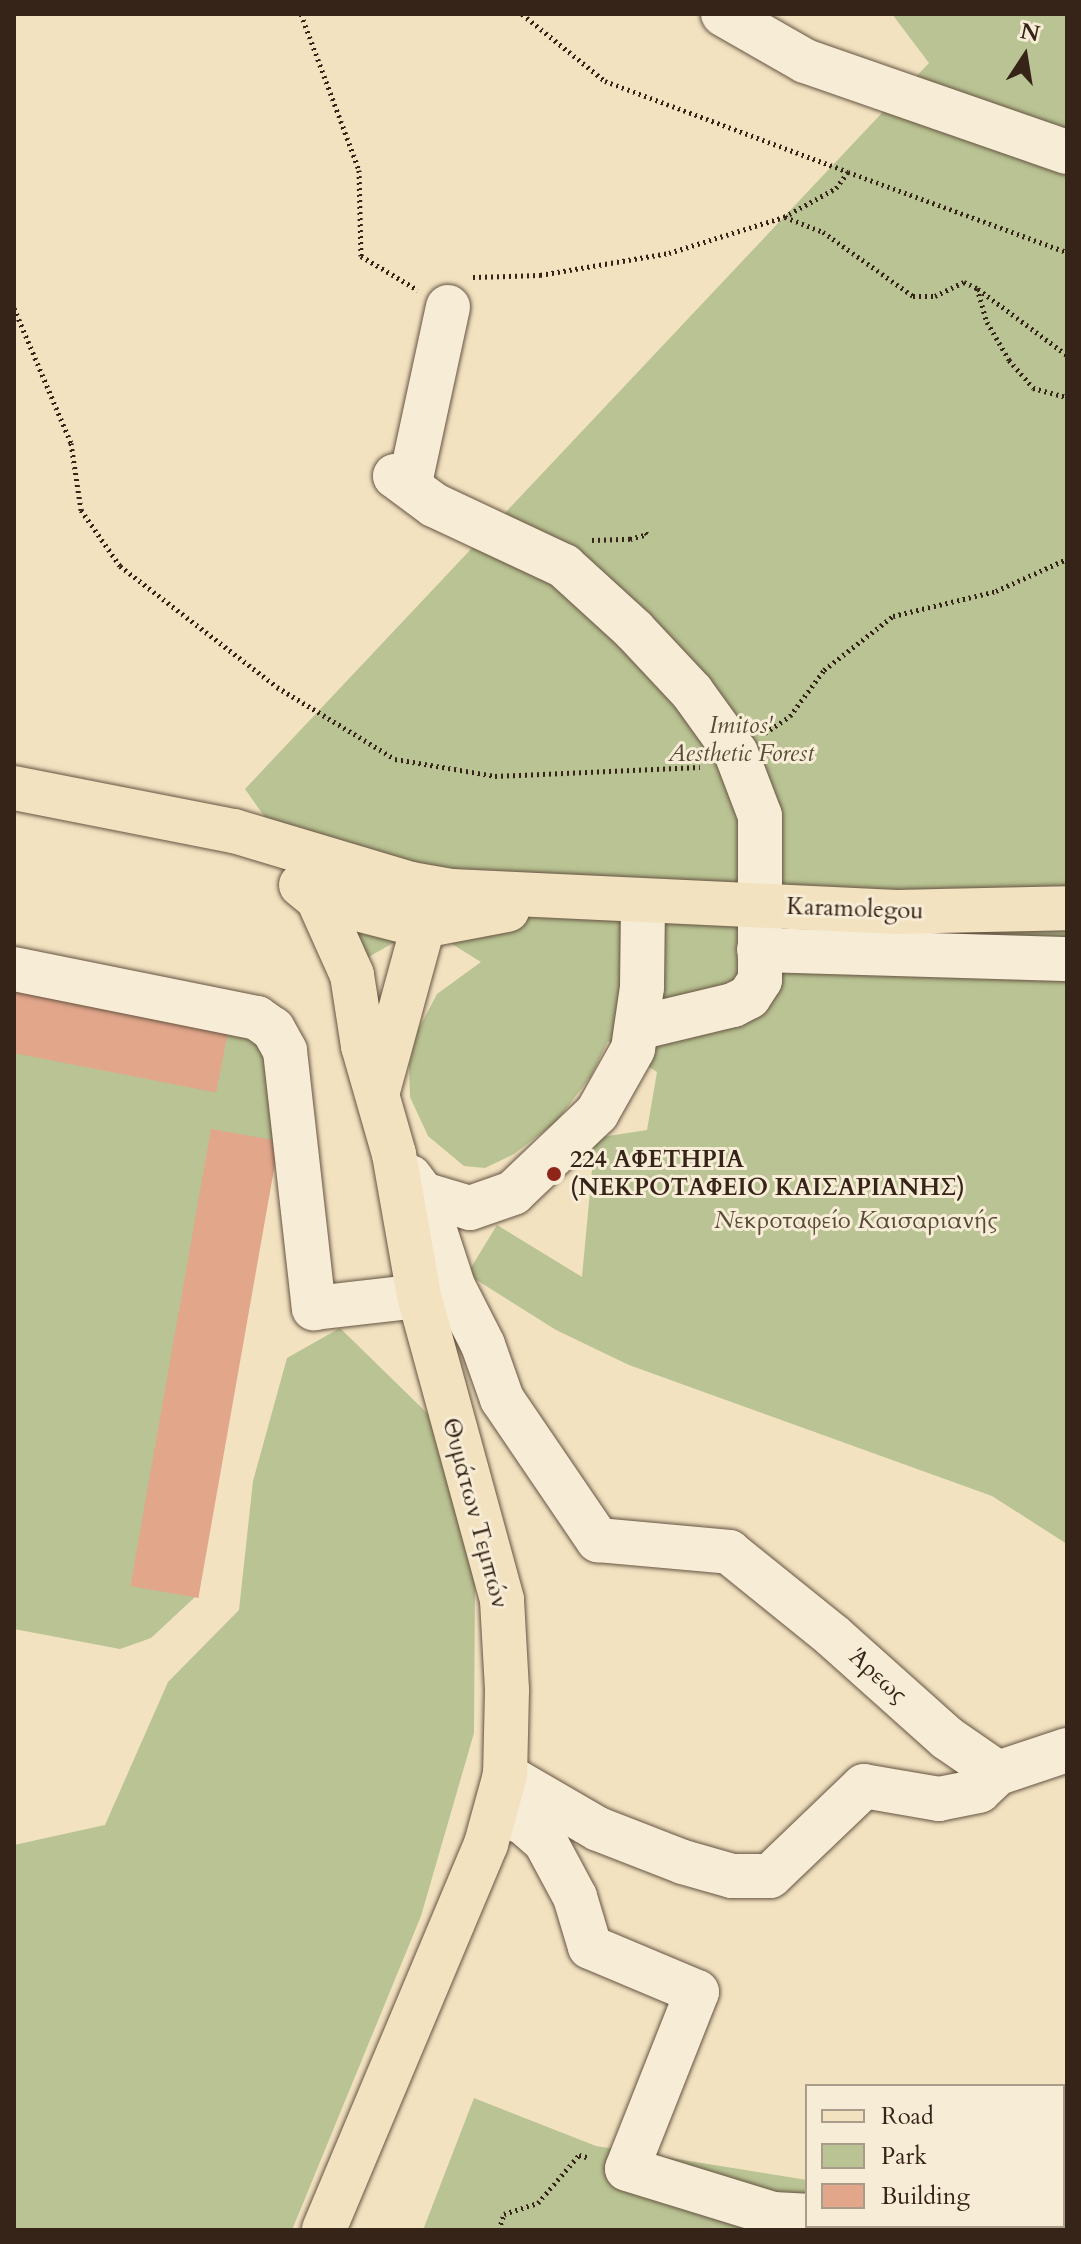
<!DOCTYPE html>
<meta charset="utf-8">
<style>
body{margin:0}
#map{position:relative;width:1081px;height:2244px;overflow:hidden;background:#f2e2c0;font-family:Cardo,serif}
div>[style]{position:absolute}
.green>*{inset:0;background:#b9c393}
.building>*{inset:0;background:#e2a68b;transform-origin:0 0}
.path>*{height:5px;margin-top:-2.5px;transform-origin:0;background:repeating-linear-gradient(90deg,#372418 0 2px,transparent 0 6px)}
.roads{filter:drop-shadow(0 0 2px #665442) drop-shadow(0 0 2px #665442)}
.minor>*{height:44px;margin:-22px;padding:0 22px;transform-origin:22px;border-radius:22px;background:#f7ecd6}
.major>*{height:44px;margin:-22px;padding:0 22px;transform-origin:22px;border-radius:22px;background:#f2e2c0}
.dots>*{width:22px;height:22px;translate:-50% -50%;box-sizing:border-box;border:4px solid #f7ecd6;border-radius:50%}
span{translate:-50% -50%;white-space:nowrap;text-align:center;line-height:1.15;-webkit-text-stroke:6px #f7ecd6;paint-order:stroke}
.park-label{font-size:24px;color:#584c37;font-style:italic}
.street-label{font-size:24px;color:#372418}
.poi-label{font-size:24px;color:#372418;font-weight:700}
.left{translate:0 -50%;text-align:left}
.frame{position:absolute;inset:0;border:16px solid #372418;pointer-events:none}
.legend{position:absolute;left:805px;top:2084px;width:260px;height:144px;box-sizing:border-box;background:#f7ecd6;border:2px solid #aa9c8a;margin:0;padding:10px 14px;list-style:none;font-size:24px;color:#372418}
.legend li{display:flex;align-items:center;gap:16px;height:40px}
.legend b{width:40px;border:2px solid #aa9c8a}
.north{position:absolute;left:985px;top:16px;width:80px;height:80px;-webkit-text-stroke:6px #f7ecd6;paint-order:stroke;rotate:12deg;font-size:22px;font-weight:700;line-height:32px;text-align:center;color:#372418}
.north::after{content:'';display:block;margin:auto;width:28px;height:36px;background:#372418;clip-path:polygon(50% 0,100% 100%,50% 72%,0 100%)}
</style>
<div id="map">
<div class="green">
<i style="clip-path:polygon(892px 14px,1067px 14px,1067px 1544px,992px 1496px,629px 1365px,556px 1330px,467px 1274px,497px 1225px,582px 1277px,595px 1138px,647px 1130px,657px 1072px,608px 1041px,591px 1076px,556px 1122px,514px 1154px,485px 1168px,464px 1166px,428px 1136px,410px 1097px,409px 1065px,418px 1030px,437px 994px,481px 962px,423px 926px,365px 959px,245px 789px,929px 63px)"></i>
<i style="clip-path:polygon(14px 990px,254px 1033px,272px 1059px,279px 1141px,194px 1598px,151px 1638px,120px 1649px,14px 1629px)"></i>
<i style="clip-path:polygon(340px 1328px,428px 1414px,475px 1582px,474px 1733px,421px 1916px,292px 2230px,14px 2230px,14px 1845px,105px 1825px,168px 1682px,239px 1610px,253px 1481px,287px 1358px)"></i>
<i style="clip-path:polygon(474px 2098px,596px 2146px,807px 2180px,807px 2226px,1063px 2226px,1067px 2111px,1067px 2230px,423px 2230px)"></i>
</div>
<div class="building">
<i style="left:14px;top:990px;width:218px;height:62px;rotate:11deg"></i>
<i style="left:211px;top:1129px;width:69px;height:464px;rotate:10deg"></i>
</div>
<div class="path">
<i style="left:301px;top:14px;width:166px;rotate:69.6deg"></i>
<i style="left:359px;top:170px;width:86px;rotate:88.7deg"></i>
<i style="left:361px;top:256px;width:66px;rotate:30.8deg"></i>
<i style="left:522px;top:14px;width:107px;rotate:38.9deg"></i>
<i style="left:605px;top:81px;width:259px;rotate:20.5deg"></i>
<i style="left:785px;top:217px;width:41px;rotate:21.5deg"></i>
<i style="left:823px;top:232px;width:110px;rotate:35.4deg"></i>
<i style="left:913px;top:296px;width:22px"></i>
<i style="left:935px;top:296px;width:32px;rotate:-26deg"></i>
<i style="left:964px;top:282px;width:14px;rotate:25deg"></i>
<i style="left:977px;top:288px;width:35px;rotate:74deg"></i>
<i style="left:987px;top:322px;width:44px;rotate:59.9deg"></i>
<i style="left:1009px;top:360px;width:37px;rotate:49deg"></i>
<i style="left:1033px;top:388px;width:35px;rotate:15deg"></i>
<i style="left:473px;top:277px;width:67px;rotate:-1.7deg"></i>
<i style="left:540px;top:275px;width:131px;rotate:-9.7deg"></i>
<i style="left:669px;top:253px;width:121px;rotate:-17.4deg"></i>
<i style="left:784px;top:217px;width:60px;rotate:-29.1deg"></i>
<i style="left:836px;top:188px;width:20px;rotate:-53deg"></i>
<i style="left:848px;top:172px;width:233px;rotate:20.1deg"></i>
<i style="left:978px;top:289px;width:111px;rotate:36.6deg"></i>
<i style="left:14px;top:308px;width:147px;rotate:67.1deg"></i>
<i style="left:71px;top:443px;width:68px;rotate:81.5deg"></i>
<i style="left:81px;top:510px;width:68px;rotate:55.1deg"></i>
<i style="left:120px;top:566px;width:198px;rotate:37.6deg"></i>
<i style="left:277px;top:687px;width:138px;rotate:31.4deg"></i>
<i style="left:395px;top:759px;width:101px;rotate:9.6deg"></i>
<i style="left:495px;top:776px;width:205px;rotate:-2.5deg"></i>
<i style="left:592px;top:540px;width:38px;rotate:-2deg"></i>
<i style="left:630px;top:539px;width:18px;rotate:-16deg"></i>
<i style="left:647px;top:534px;width:5px;rotate:-127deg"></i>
<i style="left:765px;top:733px;width:30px;rotate:-34deg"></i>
<i style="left:790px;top:716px;width:57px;rotate:-53.5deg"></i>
<i style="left:824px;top:670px;width:88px;rotate:-38deg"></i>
<i style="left:893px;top:616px;width:106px;rotate:-13.6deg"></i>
<i style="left:996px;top:591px;width:78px;rotate:-24.3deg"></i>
<i style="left:499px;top:2230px;width:17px;rotate:-73deg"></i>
<i style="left:504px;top:2214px;width:36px;rotate:-18deg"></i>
<i style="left:538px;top:2203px;width:63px;rotate:-49.5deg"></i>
<i style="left:579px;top:2155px;width:11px;rotate:15deg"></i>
</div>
<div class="roads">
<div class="minor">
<i style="left:723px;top:14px;width:95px;rotate:29.8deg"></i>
<i style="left:805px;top:61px;width:277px;rotate:19.2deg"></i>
<i style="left:448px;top:307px;width:171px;rotate:102.2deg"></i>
<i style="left:412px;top:474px;width:17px;rotate:173deg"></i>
<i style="left:395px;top:476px;width:49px;rotate:36.6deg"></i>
<i style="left:434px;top:505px;width:144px;rotate:25.1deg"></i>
<i style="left:564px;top:566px;width:95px;rotate:42.4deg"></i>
<i style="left:634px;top:630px;width:85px;rotate:46.9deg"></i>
<i style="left:692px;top:692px;width:75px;rotate:54.2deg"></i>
<i style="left:736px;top:753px;width:67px;rotate:69.1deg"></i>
<i style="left:760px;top:816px;width:164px;rotate:90deg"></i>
<i style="left:760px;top:980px;width:20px;rotate:123deg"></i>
<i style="left:749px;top:997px;width:18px;rotate:153deg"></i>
<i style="left:733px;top:1005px;width:99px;rotate:166.5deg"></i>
<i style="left:759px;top:950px;width:308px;rotate:1.7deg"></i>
<i style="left:14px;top:969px;width:248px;rotate:11.4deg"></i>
<i style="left:257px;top:1018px;width:19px;rotate:35deg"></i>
<i style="left:273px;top:1029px;width:25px;rotate:61deg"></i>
<i style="left:285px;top:1051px;width:259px;rotate:83.6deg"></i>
<i style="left:314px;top:1308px;width:106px;rotate:-6.5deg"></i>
<i style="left:410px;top:1177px;width:21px;rotate:53deg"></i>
<i style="left:423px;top:1194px;width:49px;rotate:16.6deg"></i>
<i style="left:470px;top:1208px;width:46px;rotate:-19.2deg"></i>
<i style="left:513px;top:1193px;width:116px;rotate:-43.6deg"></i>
<i style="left:597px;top:1113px;width:73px;rotate:-60.6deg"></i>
<i style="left:633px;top:1049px;width:63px;rotate:-81.7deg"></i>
<i style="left:642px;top:987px;width:86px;rotate:-89.3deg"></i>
<i style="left:423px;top:1194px;width:97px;rotate:71.9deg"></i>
<i style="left:453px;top:1286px;width:66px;rotate:63deg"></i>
<i style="left:483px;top:1345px;width:57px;rotate:70.6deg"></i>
<i style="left:502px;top:1399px;width:171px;rotate:55.8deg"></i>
<i style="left:598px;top:1540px;width:132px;rotate:5.2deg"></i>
<i style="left:729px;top:1552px;width:134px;rotate:38.9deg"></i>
<i style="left:833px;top:1636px;width:153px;rotate:41.8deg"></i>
<i style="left:947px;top:1738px;width:62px;rotate:34.5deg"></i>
<i style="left:998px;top:1773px;width:26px;rotate:137deg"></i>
<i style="left:979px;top:1791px;width:41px;rotate:168.7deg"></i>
<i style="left:939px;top:1799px;width:76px;rotate:-170.2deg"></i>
<i style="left:864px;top:1786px;width:130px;rotate:136.2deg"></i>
<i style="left:770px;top:1876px;width:38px;rotate:180deg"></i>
<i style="left:732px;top:1876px;width:51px;rotate:-164.1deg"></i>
<i style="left:683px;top:1862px;width:91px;rotate:-158.8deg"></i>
<i style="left:598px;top:1829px;width:108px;rotate:-149.9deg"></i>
<i style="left:998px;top:1773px;width:73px;rotate:-18.4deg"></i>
<i style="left:496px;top:1811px;width:30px;rotate:23deg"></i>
<i style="left:524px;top:1823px;width:28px;rotate:41deg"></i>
<i style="left:545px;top:1841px;width:64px;rotate:61.8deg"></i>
<i style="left:575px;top:1897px;width:52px;rotate:73.3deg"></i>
<i style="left:590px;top:1947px;width:116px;rotate:22.8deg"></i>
<i style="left:697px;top:1992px;width:190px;rotate:111.6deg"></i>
<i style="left:627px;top:2169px;width:153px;rotate:17.1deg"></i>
<i style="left:773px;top:2214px;width:34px;rotate:3deg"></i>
</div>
<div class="major">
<i style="left:14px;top:788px;width:224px;rotate:11.1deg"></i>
<i style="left:234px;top:831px;width:185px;rotate:16.7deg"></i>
<i style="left:411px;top:884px;width:42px;rotate:9.7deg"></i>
<i style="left:452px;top:891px;width:445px;rotate:2.7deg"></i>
<i style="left:897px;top:912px;width:170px;rotate:-1.3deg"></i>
<i style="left:301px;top:885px;width:22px;rotate:39deg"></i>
<i style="left:318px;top:899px;width:108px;rotate:14.4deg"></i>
<i style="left:423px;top:926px;width:86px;rotate:-10.8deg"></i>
<i style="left:318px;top:899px;width:83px;rotate:65.9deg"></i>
<i style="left:352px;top:975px;width:72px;rotate:81.2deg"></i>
<i style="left:363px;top:1046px;width:112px;rotate:74deg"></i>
<i style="left:394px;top:1154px;width:144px;rotate:80deg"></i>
<i style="left:419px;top:1296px;width:315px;rotate:74.7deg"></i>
<i style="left:502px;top:1600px;width:90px;rotate:86.8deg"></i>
<i style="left:507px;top:1690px;width:85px;rotate:91.3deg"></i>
<i style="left:505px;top:1775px;width:72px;rotate:105.4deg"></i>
<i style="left:486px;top:1844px;width:419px;rotate:112.8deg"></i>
<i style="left:378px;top:1091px;width:171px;rotate:-74.7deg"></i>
<i style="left:423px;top:926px;width:30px;rotate:-107deg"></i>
</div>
</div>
<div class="dots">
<i style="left:554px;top:1174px;background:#8f2418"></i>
</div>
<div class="park-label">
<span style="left:741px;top:740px">Imitos'<br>Aesthetic Forest</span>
<span style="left:856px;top:1221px">Νεκροταφείο Καισαριανής</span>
</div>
<div class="street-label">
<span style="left:855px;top:909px;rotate:2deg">Karamolegou</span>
<span style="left:475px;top:1513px;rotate:75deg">Θυμάτων Τεμπών</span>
<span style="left:878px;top:1676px;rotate:42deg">Άρεως</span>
</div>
<div class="poi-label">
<span class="left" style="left:570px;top:1174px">224 ΑΦΕΤΗΡΙΑ<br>(ΝΕΚΡΟΤΑΦΕΙΟ ΚΑΙΣΑΡΙΑΝΗΣ)</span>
</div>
<div class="frame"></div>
<ul class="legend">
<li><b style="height:10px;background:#f2e2c0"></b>Road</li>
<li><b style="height:22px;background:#b9c393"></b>Park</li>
<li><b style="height:22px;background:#e2a68b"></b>Building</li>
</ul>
<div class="north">N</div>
</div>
